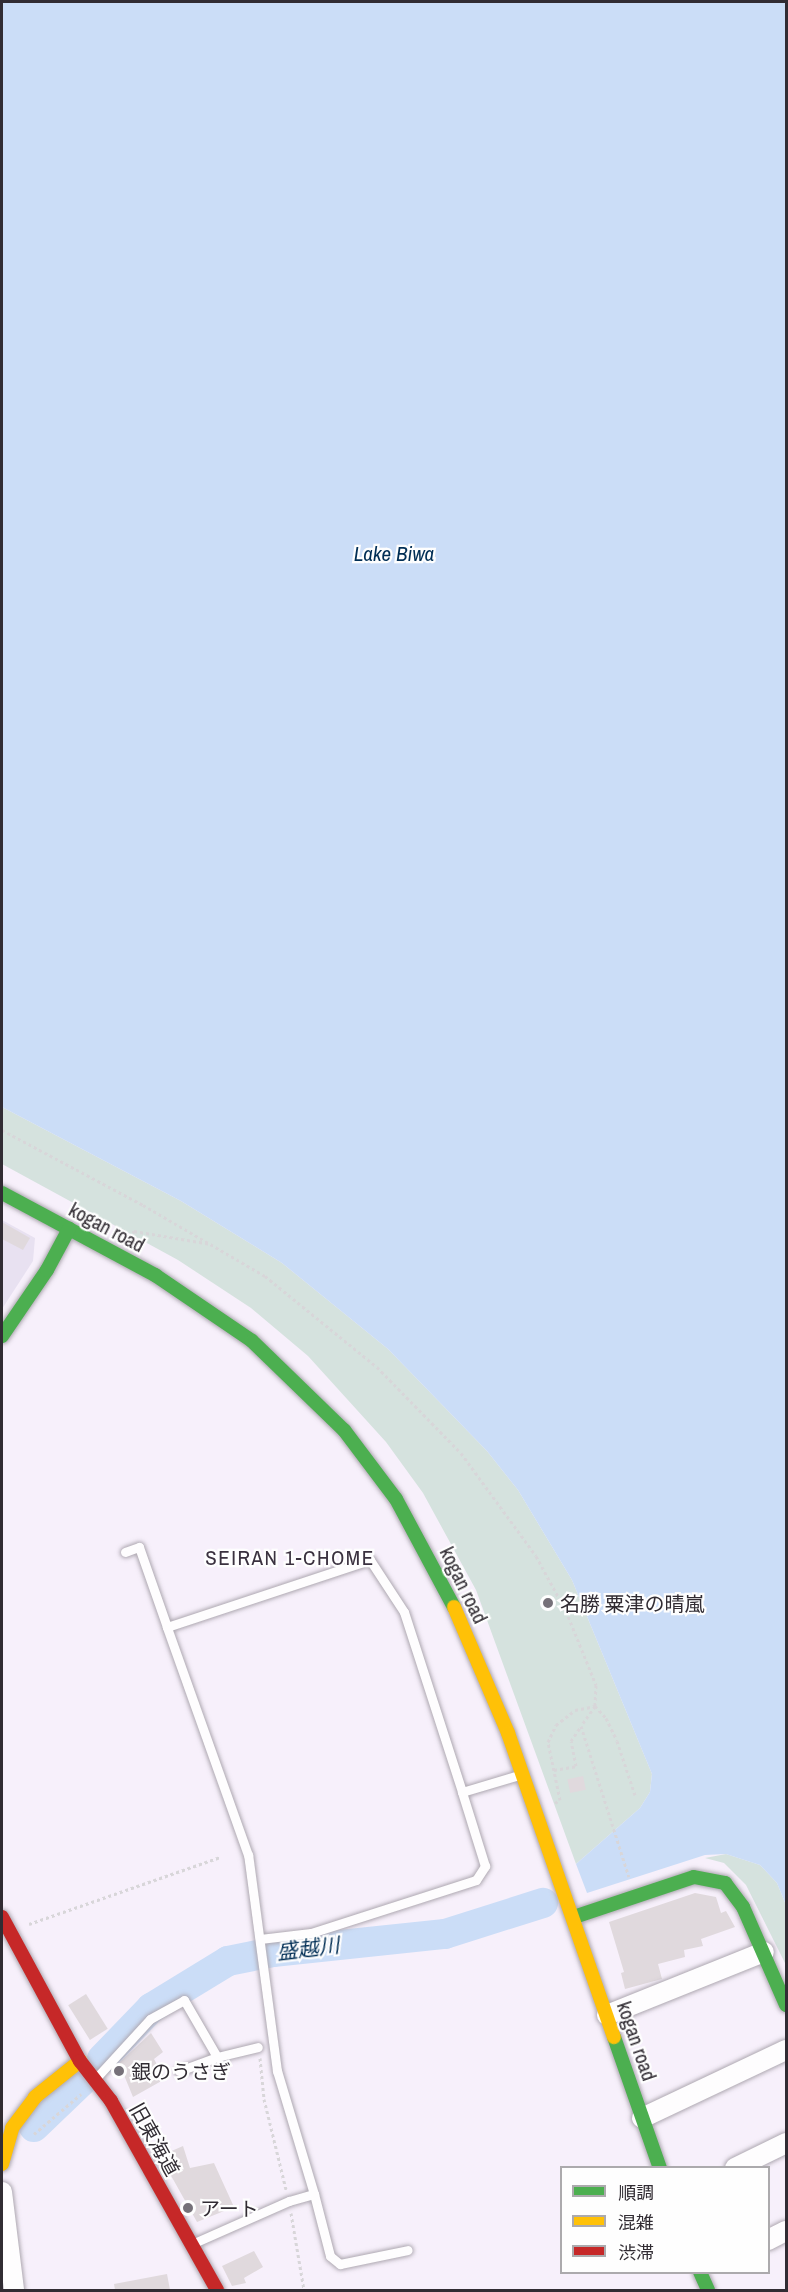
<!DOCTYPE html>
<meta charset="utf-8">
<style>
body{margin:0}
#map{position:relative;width:788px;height:2292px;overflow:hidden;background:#f7f0fb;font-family:"Archivo Narrow","Noto Sans JP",sans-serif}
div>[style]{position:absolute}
.education>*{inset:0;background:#e8e1f1}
.green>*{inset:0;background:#d5e2de}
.water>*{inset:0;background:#cbddf7}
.river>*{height:30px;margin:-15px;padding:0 15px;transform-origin:15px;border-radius:15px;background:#cbddf7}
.building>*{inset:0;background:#e0d9dd;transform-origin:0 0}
.path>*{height:3px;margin-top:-1.5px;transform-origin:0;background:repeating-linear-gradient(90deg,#d8d6d9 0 3px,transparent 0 6px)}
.roads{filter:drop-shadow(0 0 2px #aea8b1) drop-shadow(0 0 2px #aea8b1)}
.lane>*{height:9px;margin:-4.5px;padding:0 4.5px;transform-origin:4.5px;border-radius:4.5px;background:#fefdfe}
.street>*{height:20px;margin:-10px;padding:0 10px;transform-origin:10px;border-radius:10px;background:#fefdfe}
.fast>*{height:14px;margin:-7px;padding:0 7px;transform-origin:7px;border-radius:7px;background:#4caf50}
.slow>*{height:14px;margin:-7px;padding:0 7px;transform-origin:7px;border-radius:7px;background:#ffc107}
.jam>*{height:14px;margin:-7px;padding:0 7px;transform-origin:7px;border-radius:7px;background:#c62828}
.dots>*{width:16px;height:16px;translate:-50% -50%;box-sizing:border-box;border:3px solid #fefefe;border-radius:50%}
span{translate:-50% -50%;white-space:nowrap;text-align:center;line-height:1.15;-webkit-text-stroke:4.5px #fefefe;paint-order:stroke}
.street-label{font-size:20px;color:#312c33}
.poi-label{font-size:20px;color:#312c33}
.left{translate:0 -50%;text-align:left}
.water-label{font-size:21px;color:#012e55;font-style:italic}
.neighbourhood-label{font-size:21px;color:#3a313f;letter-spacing:1.5px}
.frame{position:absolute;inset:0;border:3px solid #312c33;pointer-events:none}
.legend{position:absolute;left:560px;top:2166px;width:210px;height:108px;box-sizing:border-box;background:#fefefe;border:2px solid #acaaad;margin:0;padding:8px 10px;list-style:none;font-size:18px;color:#312c33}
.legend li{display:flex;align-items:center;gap:12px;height:30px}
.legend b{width:30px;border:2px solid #acaaad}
</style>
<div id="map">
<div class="education">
<i style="clip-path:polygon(2px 1220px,35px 1238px,33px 1261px,2px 1309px)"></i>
</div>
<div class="green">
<i style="clip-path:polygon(2px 1107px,181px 1201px,282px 1263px,388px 1349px,487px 1451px,518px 1490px,572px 1580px,652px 1774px,650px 1792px,640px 1808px,576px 1864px,476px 1590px,423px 1493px,386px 1442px,308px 1356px,251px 1308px,178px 1260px,2px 1164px)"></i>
<i style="clip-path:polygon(726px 1854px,760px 1865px,777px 1883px,786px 1905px,786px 1965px,746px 1885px,724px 1863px,705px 1858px)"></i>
</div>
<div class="water">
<i style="clip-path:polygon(2px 2px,786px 2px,786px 1905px,777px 1883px,760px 1865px,726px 1854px,705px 1855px,587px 1893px,576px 1864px,640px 1808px,650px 1792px,652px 1774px,572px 1580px,518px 1490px,487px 1451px,388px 1349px,282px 1263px,181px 1201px,2px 1107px)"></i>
</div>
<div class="river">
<i style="left:102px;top:2059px;width:71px;rotate:-46.1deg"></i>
<i style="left:151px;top:2008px;width:90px;rotate:-31.4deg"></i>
<i style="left:228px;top:1961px;width:46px;rotate:-11.3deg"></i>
<i style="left:273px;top:1952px;width:173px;rotate:-6deg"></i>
<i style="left:445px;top:1934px;width:103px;rotate:-17.6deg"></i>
<i style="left:34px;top:2127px;width:68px;rotate:-43.8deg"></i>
</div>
<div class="building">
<i style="clip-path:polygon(2px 1222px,30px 1238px,23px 1250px,2px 1239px)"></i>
<i style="left:583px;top:1776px;width:14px;height:16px;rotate:78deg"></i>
<i style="clip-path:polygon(695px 1893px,716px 1897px,721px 1913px,726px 1911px,735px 1927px,701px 1939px,703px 1946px,684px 1950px,685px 1957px,658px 1964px,662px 1979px,625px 1989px,621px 1973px,624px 1972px,609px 1922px)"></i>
<i style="left:86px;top:1994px;width:41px;height:21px;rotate:58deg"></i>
<i style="clip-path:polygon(151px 2033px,163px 2052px,154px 2059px,165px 2079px,133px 2097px,119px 2063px)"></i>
<i style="clip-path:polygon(183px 2146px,190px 2168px,214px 2163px,234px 2207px,197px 2222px,160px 2156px)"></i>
<i style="clip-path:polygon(254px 2251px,263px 2267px,244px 2278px,246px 2283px,232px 2286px,222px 2266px)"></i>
<i style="clip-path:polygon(167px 2274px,170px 2290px,115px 2290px,114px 2284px)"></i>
</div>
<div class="path">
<i style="left:2px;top:1130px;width:160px;rotate:28deg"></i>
<i style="left:143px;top:1205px;width:141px;rotate:30.2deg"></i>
<i style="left:265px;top:1276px;width:144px;rotate:39.1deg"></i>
<i style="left:377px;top:1367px;width:120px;rotate:45.7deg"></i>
<i style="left:461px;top:1453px;width:127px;rotate:53.9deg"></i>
<i style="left:536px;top:1556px;width:63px;rotate:61.4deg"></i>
<i style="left:566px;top:1611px;width:80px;rotate:67.9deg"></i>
<i style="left:596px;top:1685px;width:21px;rotate:93deg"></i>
<i style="left:595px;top:1706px;width:24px;rotate:125deg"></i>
<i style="left:581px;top:1726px;width:158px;rotate:72.4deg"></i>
<i style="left:130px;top:1238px;width:8px;rotate:-60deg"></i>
<i style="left:134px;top:1231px;width:78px;rotate:9.6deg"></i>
<i style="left:554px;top:1770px;width:22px;rotate:-10deg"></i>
<i style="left:576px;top:1766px;width:25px;rotate:-101deg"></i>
<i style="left:571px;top:1741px;width:18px;rotate:-56deg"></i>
<i style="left:555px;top:1803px;width:6px;rotate:-31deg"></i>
<i style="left:560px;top:1800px;width:59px;rotate:-101.7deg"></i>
<i style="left:548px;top:1742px;width:19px;rotate:-65deg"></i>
<i style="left:556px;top:1725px;width:24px;rotate:-38deg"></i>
<i style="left:575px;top:1710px;width:20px;rotate:-11deg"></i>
<i style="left:595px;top:1706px;width:16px;rotate:47deg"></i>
<i style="left:606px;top:1718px;width:25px;rotate:64deg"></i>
<i style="left:617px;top:1741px;width:57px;rotate:71.6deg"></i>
<i style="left:29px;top:1924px;width:202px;rotate:-19.3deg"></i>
<i style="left:260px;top:2058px;width:41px;rotate:84.4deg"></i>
<i style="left:264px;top:2099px;width:93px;rotate:76.3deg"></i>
<i style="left:34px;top:2134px;width:62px;rotate:-40.4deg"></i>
<i style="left:291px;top:2213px;width:78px;rotate:80.4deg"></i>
</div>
<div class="roads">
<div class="lane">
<i style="left:125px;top:1552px;width:15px;rotate:-20deg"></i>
<i style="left:139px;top:1547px;width:85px;rotate:70.7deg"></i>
<i style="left:260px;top:1939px;width:51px;rotate:-6.7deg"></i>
<i style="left:311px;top:1933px;width:173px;rotate:-17.8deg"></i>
<i style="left:476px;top:1880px;width:17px;rotate:-57deg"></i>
<i style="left:485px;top:1866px;width:77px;rotate:-107.3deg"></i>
<i style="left:179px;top:2071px;width:40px;rotate:-20.2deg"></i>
<i style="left:96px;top:2078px;width:80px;rotate:-47.5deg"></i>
<i style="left:150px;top:2019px;width:39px;rotate:-29deg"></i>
<i style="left:184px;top:2000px;width:66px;rotate:59.9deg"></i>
<i style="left:217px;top:2057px;width:42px;rotate:-13.7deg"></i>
<i style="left:314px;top:2194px;width:64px;rotate:75.5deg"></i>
<i style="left:330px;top:2256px;width:13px;rotate:39deg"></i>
<i style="left:340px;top:2264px;width:69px;rotate:-11.6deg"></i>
<i style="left:194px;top:2243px;width:104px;rotate:-23.9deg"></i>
<i style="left:289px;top:2201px;width:26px;rotate:-16deg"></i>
<i style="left:314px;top:2194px;width:128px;rotate:-106.7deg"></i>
<i style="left:277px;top:2071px;width:218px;rotate:-97.6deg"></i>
<i style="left:248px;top:1855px;width:242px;rotate:-109.6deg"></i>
<i style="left:167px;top:1627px;width:214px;rotate:-18.3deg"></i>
<i style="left:370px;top:1560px;width:62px;rotate:56.8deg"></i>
<i style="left:404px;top:1612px;width:189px;rotate:72.1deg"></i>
<i style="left:462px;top:1792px;width:59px;rotate:-16.6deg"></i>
</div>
<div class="street">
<i style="left:607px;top:2015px;width:169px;rotate:-21.9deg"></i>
<i style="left:642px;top:2118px;width:159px;rotate:-25.3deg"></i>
<i style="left:735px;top:2168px;width:57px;rotate:-26.1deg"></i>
<i style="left:2px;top:2192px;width:99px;rotate:83deg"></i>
<i style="left:768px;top:2240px;width:20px;rotate:-27deg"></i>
</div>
<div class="fast">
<i style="left:2px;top:1193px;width:174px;rotate:28.2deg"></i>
<i style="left:155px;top:1275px;width:117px;rotate:34.2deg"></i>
<i style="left:252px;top:1341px;width:128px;rotate:44.1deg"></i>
<i style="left:344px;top:1430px;width:86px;rotate:53deg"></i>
<i style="left:396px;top:1499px;width:123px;rotate:61.8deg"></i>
<i style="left:2px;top:1336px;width:80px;rotate:-55.7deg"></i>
<i style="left:47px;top:1270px;width:47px;rotate:-61.8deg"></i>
<i style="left:574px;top:1917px;width:126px;rotate:-18.4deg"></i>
<i style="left:694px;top:1877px;width:32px;rotate:11deg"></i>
<i style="left:725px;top:1883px;width:30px;rotate:53deg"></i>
<i style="left:743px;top:1907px;width:107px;rotate:66.3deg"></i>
<i style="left:614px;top:2037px;width:139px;rotate:70.7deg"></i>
<i style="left:700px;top:2272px;width:20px;rotate:66deg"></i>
</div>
<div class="slow">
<i style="left:454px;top:1607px;width:137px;rotate:66.8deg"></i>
<i style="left:508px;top:1733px;width:322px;rotate:70.8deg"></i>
<i style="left:2px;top:2164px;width:37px;rotate:-74deg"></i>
<i style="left:12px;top:2128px;width:39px;rotate:-53deg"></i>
<i style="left:35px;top:2097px;width:58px;rotate:-38.7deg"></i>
</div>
<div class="jam">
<i style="left:2px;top:1917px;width:164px;rotate:61.6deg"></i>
<i style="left:80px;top:2061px;width:51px;rotate:52.2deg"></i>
<i style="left:111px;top:2101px;width:217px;rotate:60.7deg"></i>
</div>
</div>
<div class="dots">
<i style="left:548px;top:1603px;background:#767179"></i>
<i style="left:119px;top:2071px;background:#767179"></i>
<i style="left:188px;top:2208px;background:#767179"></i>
</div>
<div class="street-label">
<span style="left:107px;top:1227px;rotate:28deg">kogan road</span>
<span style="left:464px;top:1585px;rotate:64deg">kogan road</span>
<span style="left:637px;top:2041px;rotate:71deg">kogan road</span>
<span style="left:155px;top:2139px;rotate:61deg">旧東海道</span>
</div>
<div class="poi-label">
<span class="left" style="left:560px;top:1603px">名勝 粟津の晴嵐</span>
<span class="left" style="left:131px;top:2071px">銀のうさぎ</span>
<span class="left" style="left:200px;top:2208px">アート</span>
</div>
<div class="water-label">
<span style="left:394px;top:554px">Lake Biwa</span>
<span style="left:308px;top:1949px;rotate:-7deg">盛越川</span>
</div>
<div class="neighbourhood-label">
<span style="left:290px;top:1558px">SEIRAN 1-CHOME</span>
</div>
<div class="frame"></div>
<ul class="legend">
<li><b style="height:8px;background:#4caf50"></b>順調</li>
<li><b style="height:8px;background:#ffc107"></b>混雑</li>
<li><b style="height:8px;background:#c62828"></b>渋滞</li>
</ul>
</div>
